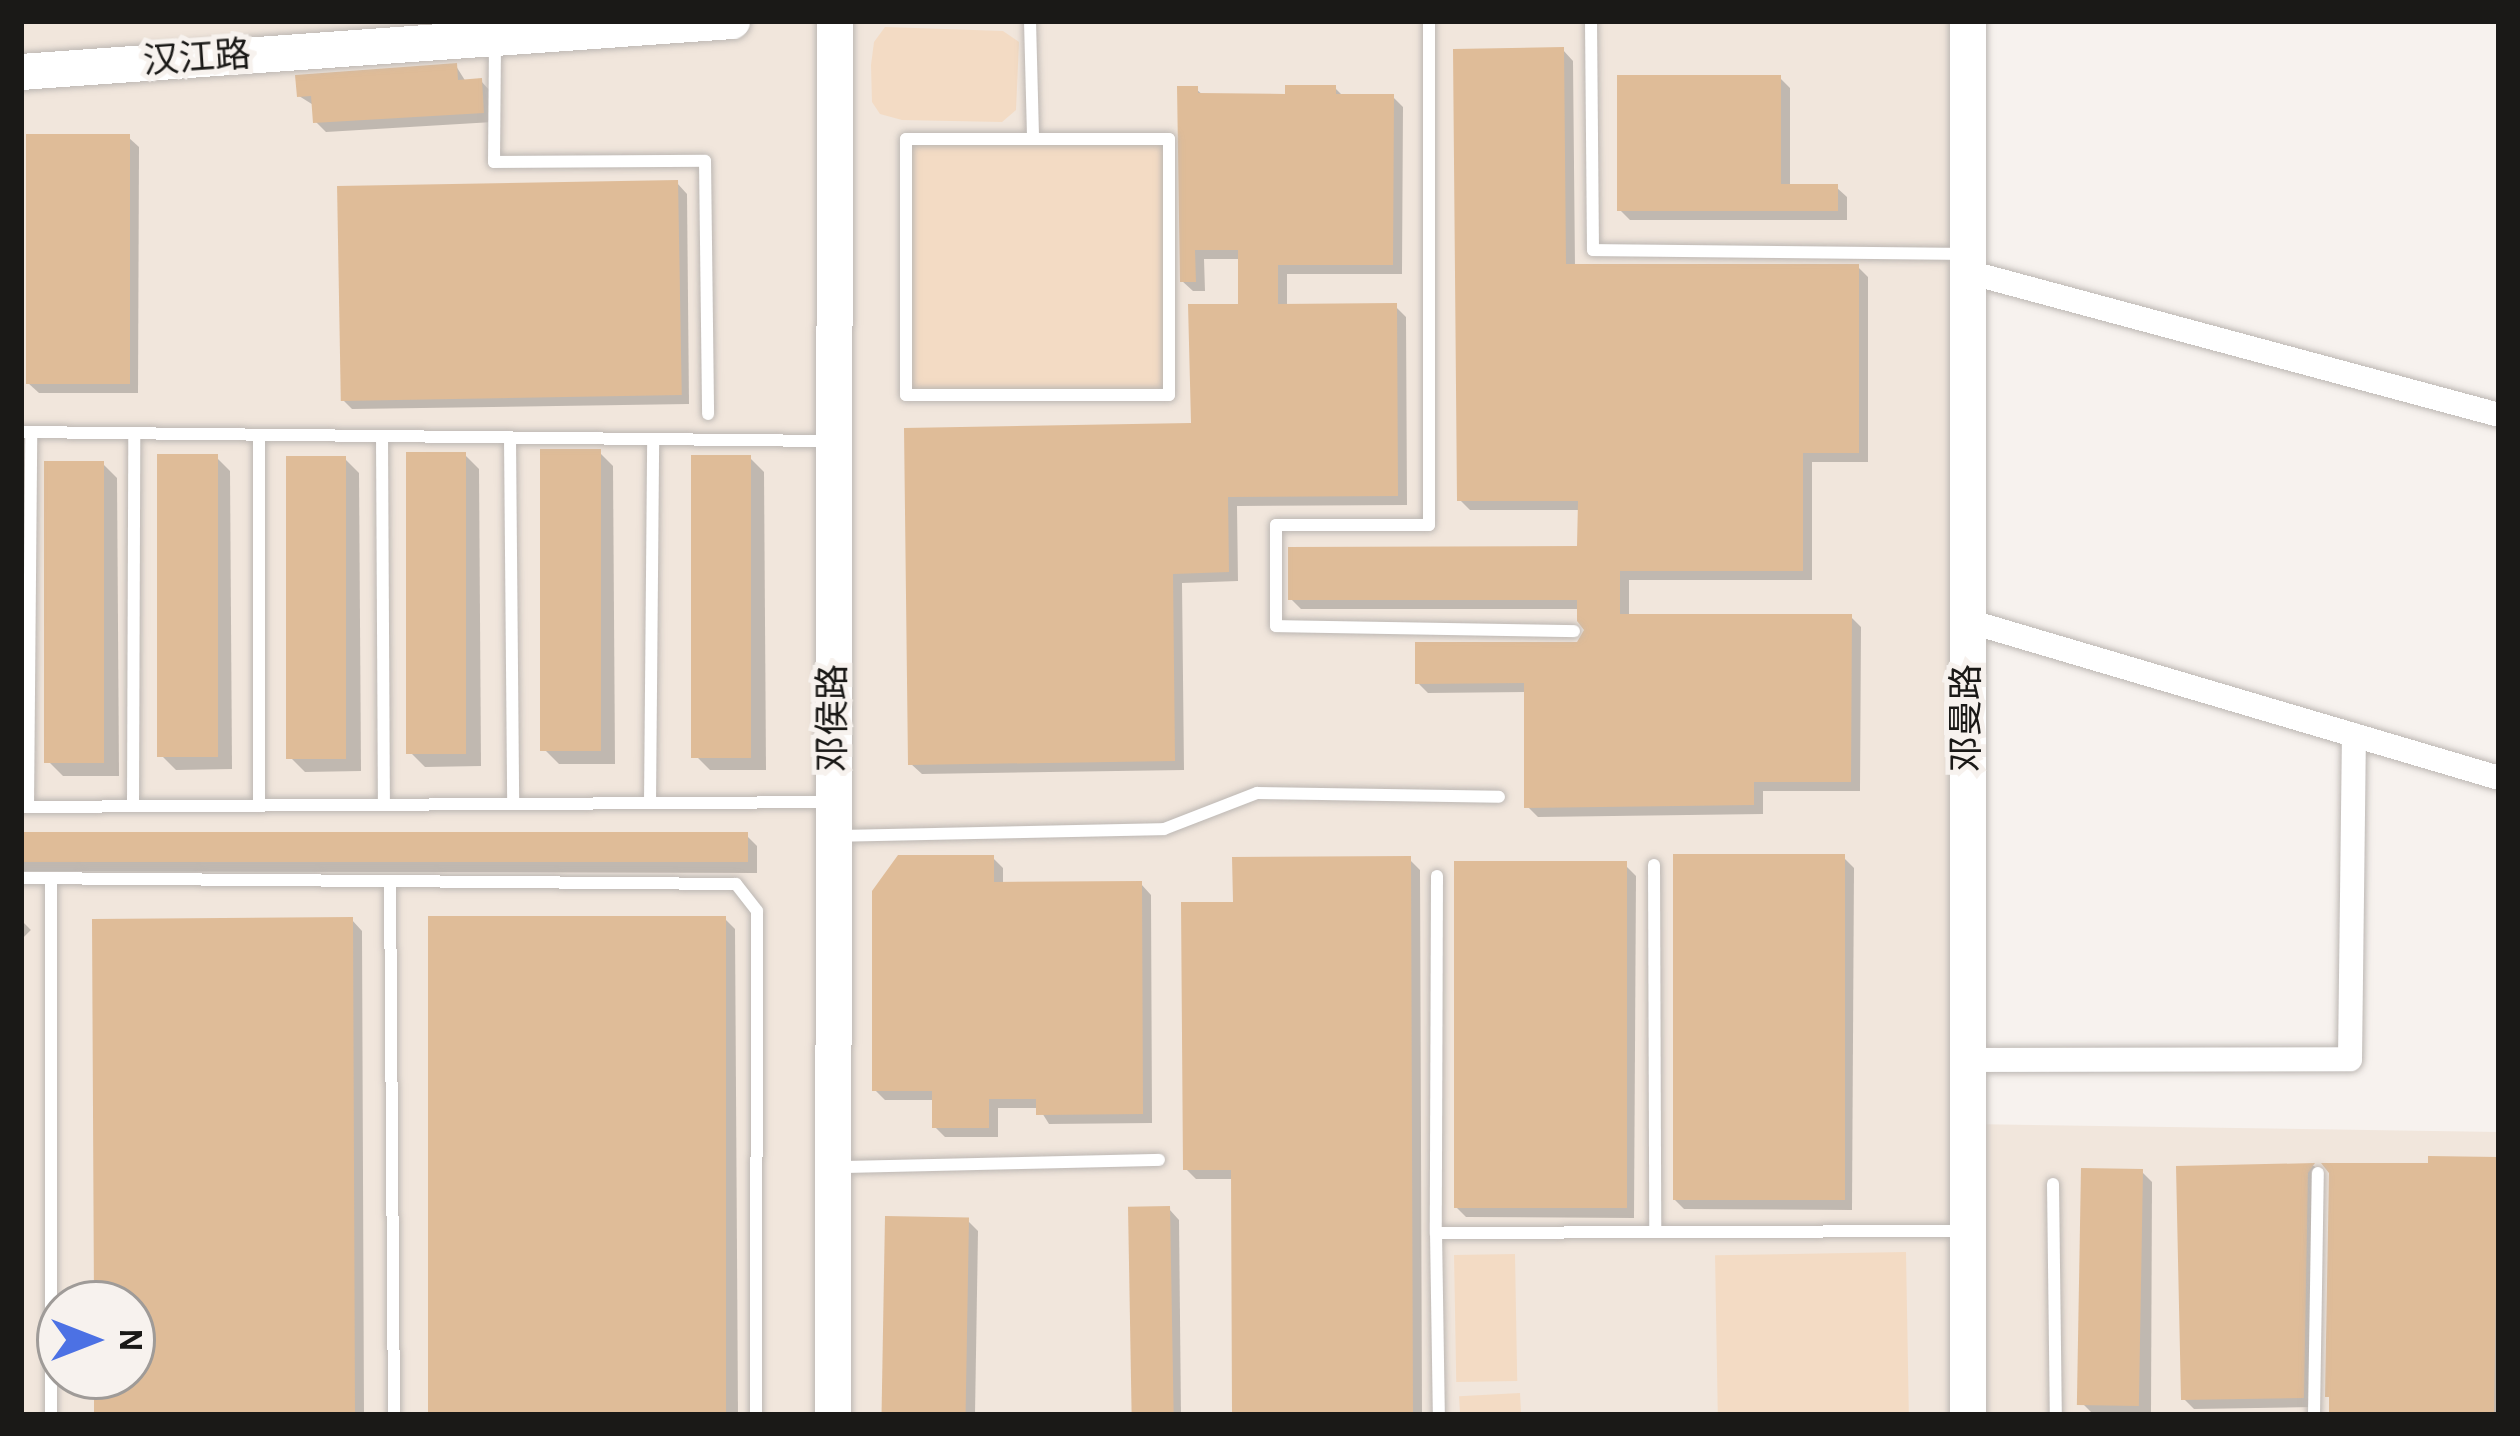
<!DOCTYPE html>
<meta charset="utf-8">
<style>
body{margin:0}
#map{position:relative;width:2520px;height:1436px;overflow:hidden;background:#f7f2ee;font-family:"Alegreya Sans","Noto Sans SC",sans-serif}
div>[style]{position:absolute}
.built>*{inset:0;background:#f1e6dc}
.green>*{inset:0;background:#f3dbc4;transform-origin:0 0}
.shadow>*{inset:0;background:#0003;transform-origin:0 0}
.building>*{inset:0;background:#dfbc98;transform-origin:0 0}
.roads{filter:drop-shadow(0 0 3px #bcb7b3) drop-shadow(0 0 3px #bcb7b3)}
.lane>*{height:12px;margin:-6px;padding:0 6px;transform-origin:6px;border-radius:6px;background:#fff}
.street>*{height:24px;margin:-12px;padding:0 12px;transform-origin:12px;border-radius:12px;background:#fff}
.secondary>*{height:36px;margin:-18px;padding:0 18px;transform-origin:18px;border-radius:18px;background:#fff}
span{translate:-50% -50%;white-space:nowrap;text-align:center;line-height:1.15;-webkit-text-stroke:10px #f7f2ee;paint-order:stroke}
.street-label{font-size:36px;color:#1a1917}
.frame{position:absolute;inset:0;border:24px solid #1a1917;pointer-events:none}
.north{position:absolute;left:36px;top:1280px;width:120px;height:120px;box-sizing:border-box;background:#f7f2ee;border:3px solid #9f9b98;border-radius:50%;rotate:90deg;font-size:33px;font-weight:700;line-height:48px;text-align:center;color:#1a1917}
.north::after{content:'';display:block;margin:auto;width:42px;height:54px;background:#4c71e4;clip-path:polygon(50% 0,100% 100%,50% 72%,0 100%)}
</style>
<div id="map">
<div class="built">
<i style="clip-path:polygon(evenodd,21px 21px,1968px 21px,1968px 1124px,2499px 1132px,2499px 1415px,21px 1415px,21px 21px,60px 1304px,132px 1304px,132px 1376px,60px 1376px,60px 1304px)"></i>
</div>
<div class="green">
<i style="clip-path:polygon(885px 27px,1003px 31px,1019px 42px,1016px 110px,1002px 122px,902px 120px,880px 114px,872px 102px,871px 65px,874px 42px)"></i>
<i style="left:906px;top:139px;width:263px;height:256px"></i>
<i style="left:1906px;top:1252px;width:163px;height:191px;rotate:89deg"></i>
<i style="left:1515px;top:1254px;width:127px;height:61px;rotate:89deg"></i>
<i style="left:1520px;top:1393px;width:22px;height:61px;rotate:87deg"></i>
</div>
<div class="shadow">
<i style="clip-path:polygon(1563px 50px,1573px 61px,1575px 267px,1858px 267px,1868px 277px,1868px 462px,1812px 462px,1812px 580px,1629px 580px,1629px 617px,1851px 617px,1861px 627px,1860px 791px,1763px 791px,1763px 814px,1538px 817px,1527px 806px,1527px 692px,1428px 693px,1418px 683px,1579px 645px,1588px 630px,1580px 609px,1301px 609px,1291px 599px,1580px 549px,1580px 510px,1470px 510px,1460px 500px)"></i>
<i style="clip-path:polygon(456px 66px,466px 82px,481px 81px,491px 92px,493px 122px,326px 132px,316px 122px,315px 106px,299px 96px)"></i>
<i style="clip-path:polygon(1780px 78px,1790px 88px,1790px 187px,1836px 187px,1847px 197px,1847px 220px,1630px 220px,1620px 210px)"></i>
<i style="clip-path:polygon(1335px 88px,1344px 97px,1393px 97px,1403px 107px,1402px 274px,1287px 274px,1287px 307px,1395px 306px,1406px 317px,1407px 505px,1237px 506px,1238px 581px,1182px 583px,1184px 770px,922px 774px,911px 764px,1194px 426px,1241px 306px,1241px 259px,1204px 259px,1205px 291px,1193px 291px,1182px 281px,1196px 89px,1204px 96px,1288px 97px)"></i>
<i style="clip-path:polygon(128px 137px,139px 147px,138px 393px,39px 393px,28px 383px)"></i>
<i style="clip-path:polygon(677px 183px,687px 194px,689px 404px,352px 409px,342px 399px)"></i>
<i style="clip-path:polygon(599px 452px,613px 466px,615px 764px,559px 764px,545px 750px)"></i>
<i style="clip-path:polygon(465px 455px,479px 469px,481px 766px,425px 767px,411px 753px)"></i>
<i style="clip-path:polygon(216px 457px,230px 471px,232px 769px,176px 770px,162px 756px)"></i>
<i style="clip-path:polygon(750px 458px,764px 472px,766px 770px,710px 770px,696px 756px)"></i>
<i style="clip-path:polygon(345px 459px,359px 473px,361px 771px,305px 772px,291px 758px)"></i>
<i style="clip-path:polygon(103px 464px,117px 478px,119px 776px,63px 776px,49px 762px)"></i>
<i style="clip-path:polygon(21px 835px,747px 836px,757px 846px,757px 873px,21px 871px)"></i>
<i style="clip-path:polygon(993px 858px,1003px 868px,1003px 885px,1141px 884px,1151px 895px,1152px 1123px,1049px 1124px,1039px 1108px,998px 1108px,998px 1137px,945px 1137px,935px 1127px,935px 1100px,885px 1100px,875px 1090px)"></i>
<i style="clip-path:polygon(1844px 858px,1854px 868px,1852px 1210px,1684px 1209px,1674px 1199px)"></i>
<i style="clip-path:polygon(1409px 859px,1420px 870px,1422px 1415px,1235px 1415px,1234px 1179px,1196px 1179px,1186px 1169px,1236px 905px)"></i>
<i style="clip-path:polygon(1625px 865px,1636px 876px,1634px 1218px,1466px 1217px,1456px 1207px)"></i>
<i style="clip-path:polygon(725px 919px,735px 929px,738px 1415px,433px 1415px)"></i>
<i style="left:21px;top:920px;width:14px;height:491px;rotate:45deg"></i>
<i style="clip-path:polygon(352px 920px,362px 931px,364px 1415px,97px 1415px,97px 1376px,132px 1376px,132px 1304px,97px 1304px)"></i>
<i style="clip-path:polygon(2431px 1159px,2499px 1162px,2499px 1415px,2331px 1415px)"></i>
<i style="clip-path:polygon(2314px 1166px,2323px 1175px,2313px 1407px,2194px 1409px,2184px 1399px,2179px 1169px)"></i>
<i style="clip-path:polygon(2142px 1172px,2152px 1182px,2151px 1414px,2093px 1414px,2083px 1404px)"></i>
<i style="clip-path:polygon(1169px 1209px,1179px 1220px,1181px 1415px,1133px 1415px)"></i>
<i style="clip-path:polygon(968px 1221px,978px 1231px,975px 1415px,884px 1415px)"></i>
</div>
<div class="building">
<i style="clip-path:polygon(1564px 47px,1566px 264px,1859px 264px,1859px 453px,1803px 453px,1803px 571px,1620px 571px,1620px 614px,1852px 614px,1851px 782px,1754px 782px,1754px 805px,1524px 808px,1524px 683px,1415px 684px,1415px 642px,1577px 642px,1584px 630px,1577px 621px,1577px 600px,1288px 600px,1288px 547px,1577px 546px,1578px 501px,1457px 501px,1453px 49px)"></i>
<i style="clip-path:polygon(457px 63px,458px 80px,482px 78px,484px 113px,313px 123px,311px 96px,297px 97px,295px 75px)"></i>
<i style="clip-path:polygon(1617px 75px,1781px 75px,1781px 184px,1838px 184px,1838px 211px,1617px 211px)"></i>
<i style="clip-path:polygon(1285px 85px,1336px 85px,1336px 94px,1394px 94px,1393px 265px,1278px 265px,1278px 304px,1397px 303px,1398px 496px,1228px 497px,1229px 572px,1173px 574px,1175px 761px,908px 765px,904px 428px,1191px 423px,1188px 304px,1238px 304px,1238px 250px,1195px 250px,1196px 282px,1180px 282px,1177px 86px,1198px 86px,1198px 93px,1285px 94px)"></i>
<i style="left:26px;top:134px;width:104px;height:250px"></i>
<i style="left:678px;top:180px;width:215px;height:341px;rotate:89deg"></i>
<i style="left:540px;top:449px;width:61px;height:302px"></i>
<i style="left:406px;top:452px;width:60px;height:302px"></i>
<i style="left:218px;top:454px;width:303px;height:61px;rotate:90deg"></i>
<i style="left:691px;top:455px;width:60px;height:303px"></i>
<i style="left:346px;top:456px;width:303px;height:60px;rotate:90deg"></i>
<i style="left:104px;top:461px;width:302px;height:60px;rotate:90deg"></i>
<i style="left:21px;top:832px;width:727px;height:30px"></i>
<i style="left:1673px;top:854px;width:172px;height:346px"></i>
<i style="clip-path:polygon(898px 855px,994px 855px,994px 882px,1142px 881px,1143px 1114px,1036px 1115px,1036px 1099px,989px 1099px,989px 1128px,932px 1128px,932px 1091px,872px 1091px,872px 891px)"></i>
<i style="clip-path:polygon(1411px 856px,1413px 1415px,1232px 1415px,1231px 1170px,1183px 1170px,1181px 902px,1233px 902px,1232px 857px)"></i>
<i style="left:1454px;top:861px;width:173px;height:347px"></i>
<i style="left:726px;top:916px;width:499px;height:298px;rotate:90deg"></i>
<i style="clip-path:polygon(353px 917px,355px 1415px,94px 1415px,94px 1376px,132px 1376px,132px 1304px,94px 1304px,92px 919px)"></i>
<i style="clip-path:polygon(2428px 1156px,2498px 1157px,2494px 1415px,2329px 1415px,2329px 1397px,2325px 1397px,2329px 1173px,2321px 1163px,2428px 1163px)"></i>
<i style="clip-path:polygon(2315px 1163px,2308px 1173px,2304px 1398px,2181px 1400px,2176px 1166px)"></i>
<i style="left:2081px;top:1168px;width:62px;height:237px;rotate:1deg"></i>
<i style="left:1170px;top:1206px;width:209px;height:42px;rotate:89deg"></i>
<i style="left:885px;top:1216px;width:84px;height:199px;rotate:1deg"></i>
</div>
<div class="roads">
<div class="lane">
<i style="left:1030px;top:21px;width:118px;rotate:88.5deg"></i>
<i style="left:1429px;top:21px;width:504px;rotate:90deg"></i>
<i style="left:1429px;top:525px;width:153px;rotate:180deg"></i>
<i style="left:1276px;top:525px;width:101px;rotate:90deg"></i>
<i style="left:1276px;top:626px;width:298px;rotate:1deg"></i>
<i style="left:1591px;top:21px;width:229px;rotate:89.5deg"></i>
<i style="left:1593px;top:250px;width:370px;rotate:0.6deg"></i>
<i style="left:495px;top:45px;width:117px;rotate:90.5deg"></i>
<i style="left:494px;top:162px;width:211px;rotate:-0.3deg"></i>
<i style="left:705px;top:161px;width:253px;rotate:89.3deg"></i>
<i style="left:906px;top:139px;width:263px"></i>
<i style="left:1169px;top:139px;width:256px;rotate:90deg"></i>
<i style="left:1169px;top:395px;width:263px;rotate:180deg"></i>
<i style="left:906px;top:395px;width:256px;rotate:-90deg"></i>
<i style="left:21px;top:432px;width:812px;rotate:0.64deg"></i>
<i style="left:259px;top:435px;width:370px;rotate:90deg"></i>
<i style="left:382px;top:436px;width:368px;rotate:89.7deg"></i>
<i style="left:510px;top:438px;width:366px;rotate:89.5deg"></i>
<i style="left:650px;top:803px;width:364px;rotate:-89.5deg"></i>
<i style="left:133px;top:806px;width:372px;rotate:-89.8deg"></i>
<i style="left:21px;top:807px;width:812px;rotate:-0.35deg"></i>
<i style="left:28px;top:807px;width:374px;rotate:-89.5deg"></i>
<i style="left:835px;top:836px;width:329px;rotate:-1.2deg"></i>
<i style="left:1164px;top:829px;width:100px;rotate:-21.2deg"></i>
<i style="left:1257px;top:793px;width:242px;rotate:0.9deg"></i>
<i style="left:1654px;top:865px;width:367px;rotate:89.8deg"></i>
<i style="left:1437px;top:876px;width:357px;rotate:90.2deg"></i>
<i style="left:1436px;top:1233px;width:531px;rotate:-0.22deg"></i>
<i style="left:21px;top:878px;width:715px;rotate:0.48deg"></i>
<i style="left:736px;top:884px;width:34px;rotate:52deg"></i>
<i style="left:757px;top:911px;width:504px;rotate:90.11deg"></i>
<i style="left:51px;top:878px;width:537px;rotate:90deg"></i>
<i style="left:390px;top:881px;width:534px;rotate:89.57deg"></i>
<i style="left:840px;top:1167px;width:319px;rotate:-1.3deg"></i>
<i style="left:2053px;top:1184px;width:231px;rotate:89.3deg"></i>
<i style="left:1436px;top:1233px;width:182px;rotate:89.1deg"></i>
<i style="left:2314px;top:1415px;width:242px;rotate:-89.1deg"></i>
</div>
<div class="street">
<i style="left:1968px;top:272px;width:550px;rotate:15.07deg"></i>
<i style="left:1968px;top:621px;width:554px;rotate:16.47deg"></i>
<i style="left:1968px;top:1060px;width:382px;rotate:-0.1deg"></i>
<i style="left:2350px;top:1059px;width:324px;rotate:-89.3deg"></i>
</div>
<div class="secondary">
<i style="left:21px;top:72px;width:713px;rotate:-4.1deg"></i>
<i style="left:833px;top:1415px;width:1394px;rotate:-89.92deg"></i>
<i style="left:1968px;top:1415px;width:1394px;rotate:-90deg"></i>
</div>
</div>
<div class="street-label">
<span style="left:197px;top:59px;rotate:-4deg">汉江路</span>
<span style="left:834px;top:718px;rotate:-90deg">邓侯路</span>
<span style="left:1968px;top:718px;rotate:-90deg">邓曼路</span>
</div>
<div class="frame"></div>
<div class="north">N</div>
</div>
